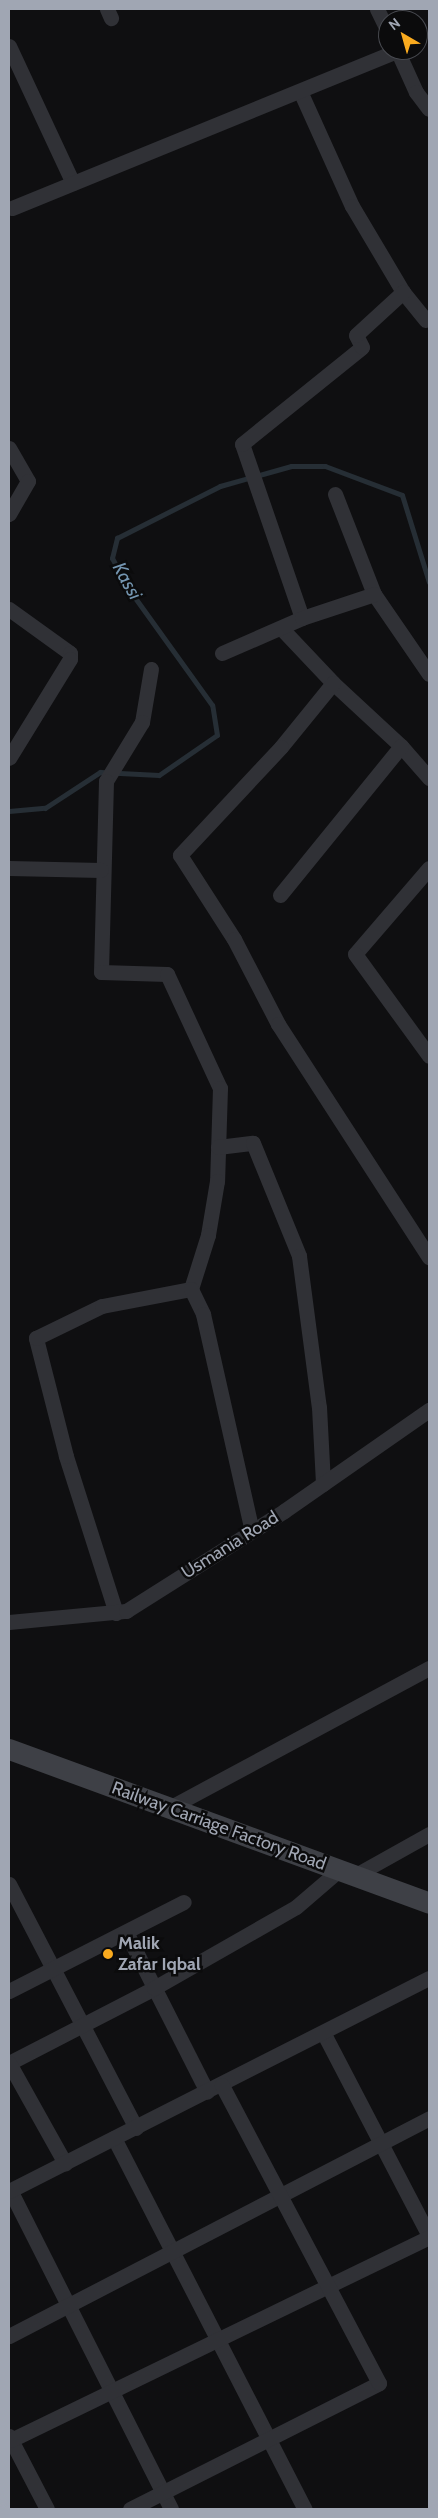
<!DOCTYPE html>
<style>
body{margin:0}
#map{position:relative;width:438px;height:2518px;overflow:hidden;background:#0f0f11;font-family:Cabin,sans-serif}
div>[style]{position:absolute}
.stream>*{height:5px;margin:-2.5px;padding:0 2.5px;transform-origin:2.5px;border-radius:2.5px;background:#262e35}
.street>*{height:15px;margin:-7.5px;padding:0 7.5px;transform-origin:7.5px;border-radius:7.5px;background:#303136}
.secondary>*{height:21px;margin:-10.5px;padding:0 10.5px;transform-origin:10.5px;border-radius:10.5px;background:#3e4046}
.dots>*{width:14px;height:14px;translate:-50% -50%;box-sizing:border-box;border:2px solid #0b0b0c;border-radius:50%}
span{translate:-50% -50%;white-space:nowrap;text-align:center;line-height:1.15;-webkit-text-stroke:5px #0b0b0c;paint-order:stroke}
.street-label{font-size:18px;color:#a0a6b3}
.poi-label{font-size:18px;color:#a0a6b3;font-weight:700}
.left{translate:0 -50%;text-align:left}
.water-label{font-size:19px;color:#7495b0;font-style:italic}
.frame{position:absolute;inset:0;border:10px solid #a0a6b3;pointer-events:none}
.north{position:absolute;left:378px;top:10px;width:50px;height:50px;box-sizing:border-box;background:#0b0b0c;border:1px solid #47494f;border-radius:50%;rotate:322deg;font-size:14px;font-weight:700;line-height:20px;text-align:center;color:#a0a6b3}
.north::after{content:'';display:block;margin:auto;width:18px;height:22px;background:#faab1f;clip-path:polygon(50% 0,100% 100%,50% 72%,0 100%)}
</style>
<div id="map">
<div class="stream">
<i style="left:9px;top:811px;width:36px;rotate:-5deg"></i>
<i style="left:45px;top:808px;width:66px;rotate:-33.2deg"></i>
<i style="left:100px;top:772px;width:59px;rotate:2.9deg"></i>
<i style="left:159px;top:775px;width:70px;rotate:-34.6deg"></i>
<i style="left:217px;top:735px;width:30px;rotate:-99deg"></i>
<i style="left:212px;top:705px;width:144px;rotate:-125.7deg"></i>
<i style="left:128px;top:588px;width:34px;rotate:-118deg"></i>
<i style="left:112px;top:558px;width:21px;rotate:-76deg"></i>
<i style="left:117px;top:538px;width:115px;rotate:-26.8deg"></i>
<i style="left:220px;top:486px;width:74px;rotate:-15.7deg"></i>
<i style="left:291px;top:466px;width:34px"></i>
<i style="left:325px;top:466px;width:82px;rotate:20.6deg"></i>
<i style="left:402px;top:495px;width:91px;rotate:72.8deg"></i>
</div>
<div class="street">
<i style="left:107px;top:9px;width:10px;rotate:66deg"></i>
<i style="left:377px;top:9px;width:25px;rotate:64deg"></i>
<i style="left:9px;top:46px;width:151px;rotate:65deg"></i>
<i style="left:397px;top:50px;width:46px;rotate:65.7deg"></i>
<i style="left:416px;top:92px;width:21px;rotate:53deg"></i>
<i style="left:300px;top:91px;width:126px;rotate:65.7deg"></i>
<i style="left:352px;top:206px;width:100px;rotate:59.3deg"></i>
<i style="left:403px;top:292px;width:36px;rotate:51deg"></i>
<i style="left:12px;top:208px;width:416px;rotate:-22.2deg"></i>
<i style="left:9px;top:448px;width:38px;rotate:60deg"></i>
<i style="left:28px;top:481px;width:38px;rotate:120deg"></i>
<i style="left:335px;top:494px;width:107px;rotate:68.7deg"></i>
<i style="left:374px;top:594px;width:97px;rotate:55.5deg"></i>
<i style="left:9px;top:609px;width:75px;rotate:35.8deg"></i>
<i style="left:70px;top:653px;width:6px;rotate:90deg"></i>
<i style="left:70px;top:659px;width:116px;rotate:121.6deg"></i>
<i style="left:302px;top:618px;width:184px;rotate:-109deg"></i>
<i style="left:242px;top:444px;width:154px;rotate:-38.9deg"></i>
<i style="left:362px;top:347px;width:13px;rotate:-117deg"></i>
<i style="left:356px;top:335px;width:64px;rotate:-42.5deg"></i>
<i style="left:282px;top:629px;width:74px;rotate:46.6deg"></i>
<i style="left:333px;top:683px;width:93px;rotate:42.8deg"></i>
<i style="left:401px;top:746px;width:43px;rotate:48.8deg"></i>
<i style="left:222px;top:653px;width:87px;rotate:-23.6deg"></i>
<i style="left:302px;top:618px;width:76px;rotate:-18.4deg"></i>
<i style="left:151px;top:669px;width:54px;rotate:99.6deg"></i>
<i style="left:142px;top:722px;width:69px;rotate:121.4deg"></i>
<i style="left:106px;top:781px;width:191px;rotate:91.5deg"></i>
<i style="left:101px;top:972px;width:66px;rotate:1.7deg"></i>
<i style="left:167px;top:974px;width:126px;rotate:65.1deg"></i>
<i style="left:220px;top:1088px;width:93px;rotate:91.8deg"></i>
<i style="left:217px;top:1181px;width:55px;rotate:99.5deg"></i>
<i style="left:208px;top:1235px;width:57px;rotate:107.5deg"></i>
<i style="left:333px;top:683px;width:82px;rotate:129.1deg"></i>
<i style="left:281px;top:747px;width:148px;rotate:133.1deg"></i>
<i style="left:180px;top:855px;width:100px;rotate:57.3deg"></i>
<i style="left:234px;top:939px;width:96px;rotate:62.6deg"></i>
<i style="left:278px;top:1024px;width:278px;rotate:57.1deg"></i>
<i style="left:9px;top:868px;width:92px;rotate:1.2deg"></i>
<i style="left:429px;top:868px;width:113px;rotate:130.7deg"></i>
<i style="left:355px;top:954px;width:126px;rotate:54deg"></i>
<i style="left:280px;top:895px;width:192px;rotate:-50.9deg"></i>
<i style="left:218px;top:1147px;width:35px;rotate:-7deg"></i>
<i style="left:253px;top:1143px;width:122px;rotate:67.8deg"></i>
<i style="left:299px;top:1256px;width:152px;rotate:82.5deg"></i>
<i style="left:319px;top:1407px;width:77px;rotate:87deg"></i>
<i style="left:116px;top:1613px;width:165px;rotate:-107.7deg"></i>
<i style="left:66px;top:1456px;width:122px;rotate:-104.3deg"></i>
<i style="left:36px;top:1338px;width:73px;rotate:-25.9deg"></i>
<i style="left:102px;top:1306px;width:91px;rotate:-10.8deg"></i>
<i style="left:191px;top:1289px;width:28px;rotate:64deg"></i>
<i style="left:203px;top:1314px;width:222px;rotate:77.3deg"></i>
<i style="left:9px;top:1622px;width:118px;rotate:-5.4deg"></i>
<i style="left:126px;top:1611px;width:187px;rotate:-32.3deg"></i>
<i style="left:284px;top:1511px;width:177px;rotate:-34.9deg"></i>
<i style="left:169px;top:1808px;width:295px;rotate:-28.3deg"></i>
<i style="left:354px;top:1876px;width:86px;rotate:-29.2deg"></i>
<i style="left:9px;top:1884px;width:275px;rotate:62.5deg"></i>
<i style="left:126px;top:1932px;width:179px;rotate:63.1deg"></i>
<i style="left:9px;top:1991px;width:196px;rotate:-27deg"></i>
<i style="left:324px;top:2034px;width:228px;rotate:62.5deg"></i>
<i style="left:9px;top:2063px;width:163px;rotate:-27.3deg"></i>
<i style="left:154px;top:1988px;width:163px;rotate:-29.7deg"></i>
<i style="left:296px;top:1907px;width:57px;rotate:-40.7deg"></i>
<i style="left:9px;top:2063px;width:115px;rotate:60.8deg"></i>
<i style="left:114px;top:2138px;width:417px;rotate:62.8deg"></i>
<i style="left:10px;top:2190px;width:357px;rotate:63.2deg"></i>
<i style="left:9px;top:2191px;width:471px;rotate:-26.9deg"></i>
<i style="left:9px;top:2336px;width:473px;rotate:-27.4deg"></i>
<i style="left:9px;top:2436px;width:82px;rotate:62.5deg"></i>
<i style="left:11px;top:2440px;width:465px;rotate:-25.9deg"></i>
<i style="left:130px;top:2509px;width:279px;rotate:-26.8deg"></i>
<i style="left:379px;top:2383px;width:337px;rotate:-117.8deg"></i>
</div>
<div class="secondary">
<i style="left:9px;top:1749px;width:447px;rotate:20.1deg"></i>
</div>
<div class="dots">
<i style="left:108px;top:1954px;background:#faab1f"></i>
</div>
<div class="street-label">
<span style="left:230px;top:1545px;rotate:-32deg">Usmania Road</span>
<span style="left:219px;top:1826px;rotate:20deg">Railway Carriage Factory Road</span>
</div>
<div class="poi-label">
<span class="left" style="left:118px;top:1954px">Malik<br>Zafar Iqbal</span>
</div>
<div class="water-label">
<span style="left:127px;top:581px;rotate:61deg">Kassi</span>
</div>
<div class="frame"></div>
<div class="north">N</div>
</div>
